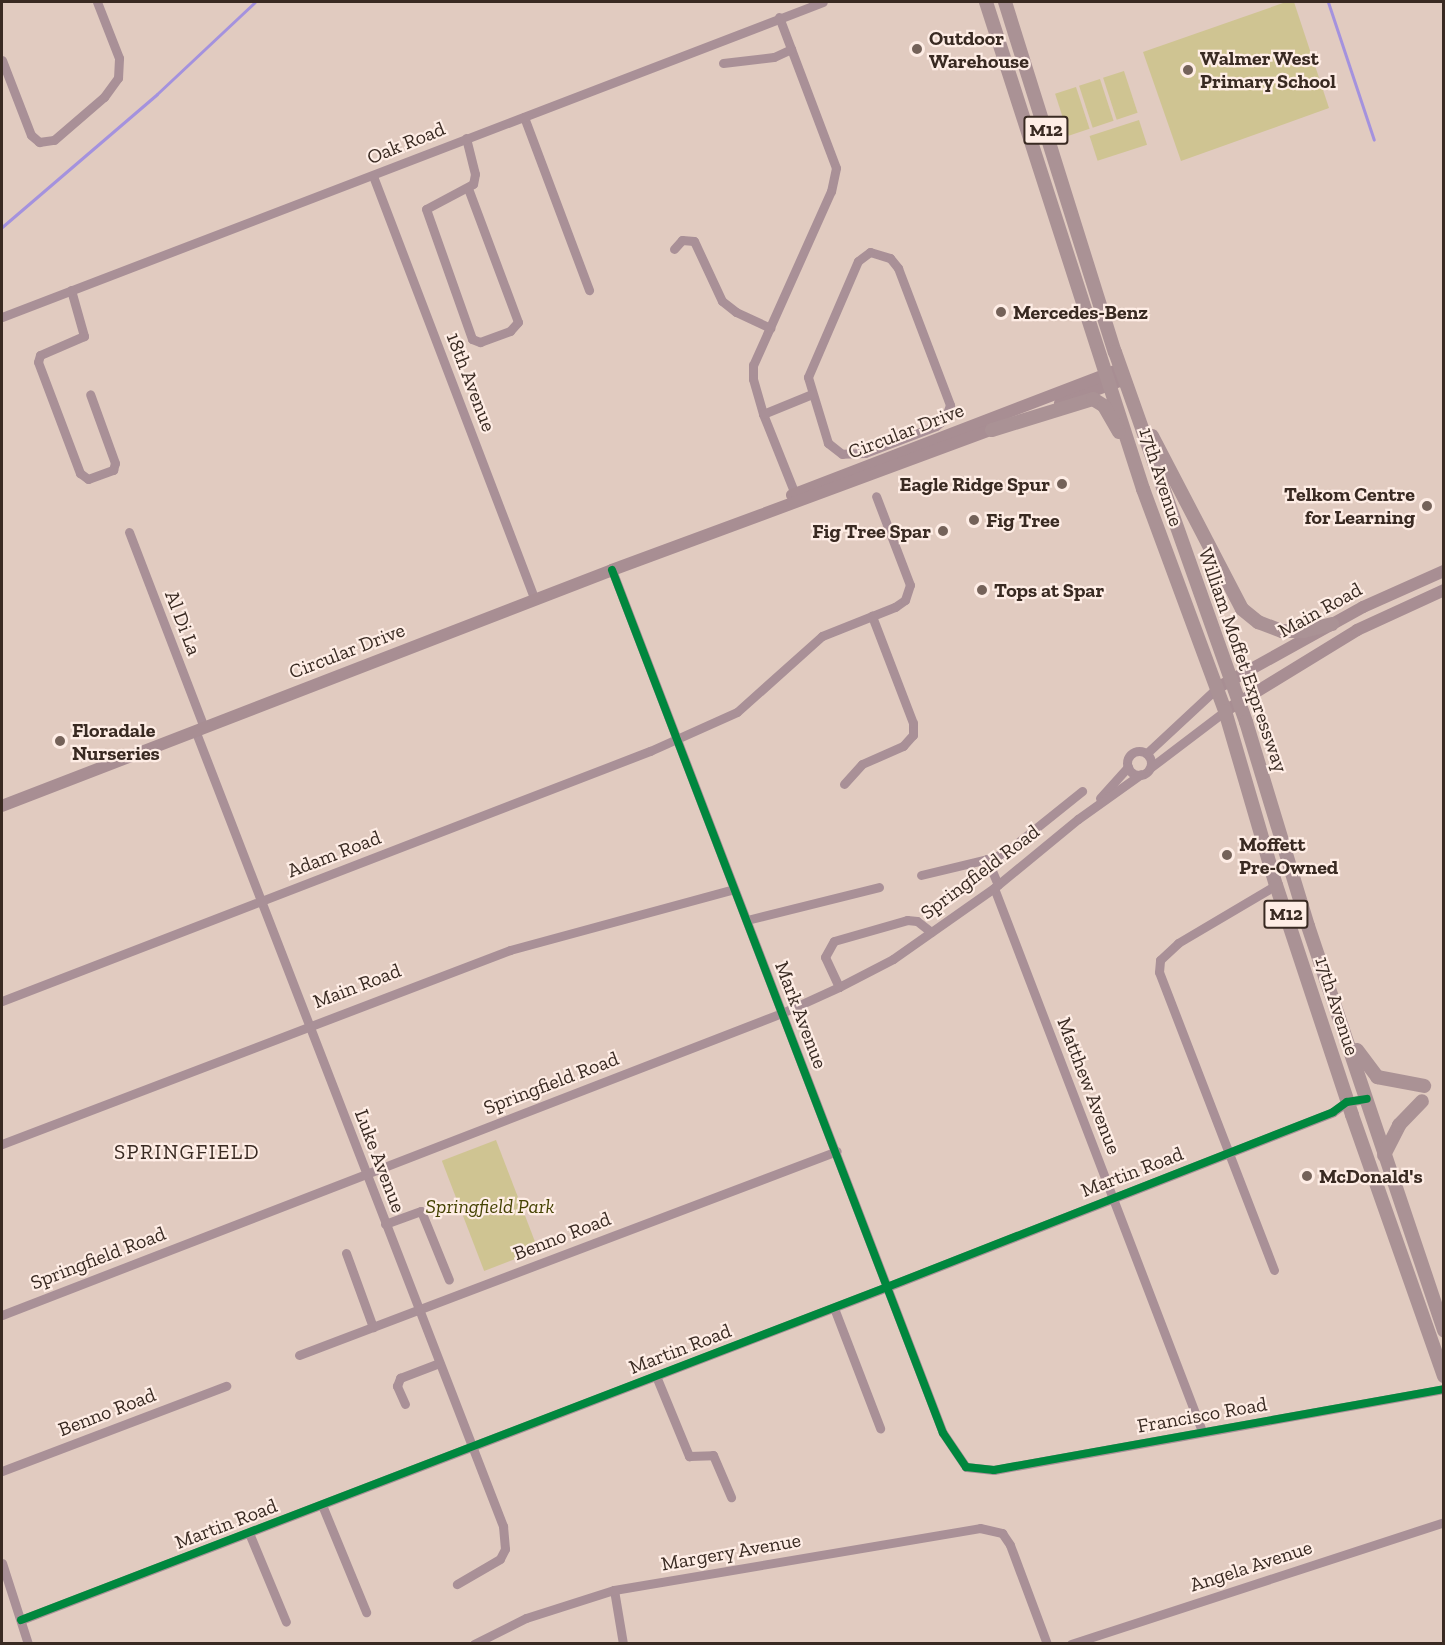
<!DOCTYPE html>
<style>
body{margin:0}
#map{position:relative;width:1445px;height:1645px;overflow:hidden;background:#e1cbc0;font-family:"Zilla Slab",serif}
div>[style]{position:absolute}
.green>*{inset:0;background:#cfc492;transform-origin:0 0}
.stream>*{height:3px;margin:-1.5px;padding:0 1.5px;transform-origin:1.5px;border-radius:1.5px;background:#a492de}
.street>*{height:9px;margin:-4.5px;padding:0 4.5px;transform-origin:4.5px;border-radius:4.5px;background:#a99097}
.street>.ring{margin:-4.5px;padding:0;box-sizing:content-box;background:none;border:9px solid #a99097;border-radius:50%}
.secondary>*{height:12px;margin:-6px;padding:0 6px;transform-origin:6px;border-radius:6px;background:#a88e93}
.primary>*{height:14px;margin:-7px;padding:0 7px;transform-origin:7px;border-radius:7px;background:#aa9295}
.cycleway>*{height:8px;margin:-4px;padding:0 4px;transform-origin:4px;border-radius:4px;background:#00873e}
.dots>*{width:16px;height:16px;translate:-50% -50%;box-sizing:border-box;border:3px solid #feede5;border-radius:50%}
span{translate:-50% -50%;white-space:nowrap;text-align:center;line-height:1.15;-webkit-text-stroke:4.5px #feede5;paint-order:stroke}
.shield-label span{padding:2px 4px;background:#feede5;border:2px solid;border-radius:4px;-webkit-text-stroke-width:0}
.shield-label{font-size:18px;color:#392a22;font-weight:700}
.poi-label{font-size:20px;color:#392a22;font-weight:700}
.left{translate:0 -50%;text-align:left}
.right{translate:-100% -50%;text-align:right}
.street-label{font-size:20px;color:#392a22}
.park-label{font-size:20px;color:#454303;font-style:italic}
.neighbourhood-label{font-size:21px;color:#392a22;letter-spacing:1.5px}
.frame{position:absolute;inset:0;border:3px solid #392a22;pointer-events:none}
</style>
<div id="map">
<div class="green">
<i style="clip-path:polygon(1286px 2px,1294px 2px,1329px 108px,1181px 161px,1143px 52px)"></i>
<i style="left:1124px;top:71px;width:44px;height:22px;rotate:72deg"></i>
<i style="left:1100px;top:79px;width:44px;height:22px;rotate:72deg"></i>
<i style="left:1076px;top:87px;width:44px;height:22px;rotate:72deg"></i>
<i style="left:1139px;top:120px;width:26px;height:52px;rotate:72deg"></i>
<i style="left:496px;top:1140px;width:118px;height:58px;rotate:69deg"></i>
</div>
<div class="stream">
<i style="left:1328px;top:2px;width:145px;rotate:71.6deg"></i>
<i style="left:2px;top:227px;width:204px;rotate:-40.6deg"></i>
<i style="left:157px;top:94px;width:134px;rotate:-43.2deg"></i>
</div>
<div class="street">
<i style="left:779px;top:17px;width:161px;rotate:69.3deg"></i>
<i style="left:836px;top:168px;width:24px;rotate:102deg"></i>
<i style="left:831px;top:191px;width:191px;rotate:114.1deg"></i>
<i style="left:753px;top:365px;width:14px;rotate:90deg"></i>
<i style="left:753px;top:379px;width:36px;rotate:74deg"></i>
<i style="left:763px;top:414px;width:86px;rotate:68.2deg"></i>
<i style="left:2px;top:60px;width:80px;rotate:68.9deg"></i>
<i style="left:31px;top:135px;width:11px;rotate:41deg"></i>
<i style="left:39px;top:142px;width:15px;rotate:-8deg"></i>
<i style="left:54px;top:140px;width:66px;rotate:-40.7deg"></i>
<i style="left:104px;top:97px;width:24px;rotate:-54deg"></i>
<i style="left:118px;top:78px;width:20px;rotate:-87deg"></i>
<i style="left:119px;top:58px;width:60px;rotate:-111.4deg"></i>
<i style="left:723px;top:63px;width:51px;rotate:-6.7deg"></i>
<i style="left:774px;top:57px;width:19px;rotate:-25deg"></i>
<i style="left:524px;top:117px;width:185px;rotate:69.4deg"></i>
<i style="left:466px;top:138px;width:37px;rotate:76deg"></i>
<i style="left:475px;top:174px;width:10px;rotate:101deg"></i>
<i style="left:473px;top:184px;width:53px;rotate:152deg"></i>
<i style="left:426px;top:209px;width:138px;rotate:70.5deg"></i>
<i style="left:472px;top:339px;width:9px;rotate:21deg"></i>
<i style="left:480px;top:342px;width:32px;rotate:-20deg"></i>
<i style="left:510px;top:331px;width:12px;rotate:-48deg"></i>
<i style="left:518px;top:322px;width:143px;rotate:-110.5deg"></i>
<i style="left:373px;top:176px;width:454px;rotate:69.1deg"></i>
<i style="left:674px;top:249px;width:12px;rotate:-48deg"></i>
<i style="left:682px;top:240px;width:12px;rotate:5deg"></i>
<i style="left:694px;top:241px;width:66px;rotate:65deg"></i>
<i style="left:722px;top:301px;width:18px;rotate:38deg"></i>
<i style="left:736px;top:312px;width:38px;rotate:25deg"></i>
<i style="left:870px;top:252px;width:21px;rotate:17deg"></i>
<i style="left:890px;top:258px;width:13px;rotate:51deg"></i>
<i style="left:898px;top:268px;width:147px;rotate:69.2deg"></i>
<i style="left:950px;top:405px;width:15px;rotate:110deg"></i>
<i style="left:945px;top:419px;width:11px;rotate:142deg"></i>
<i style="left:936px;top:426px;width:76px;rotate:159.2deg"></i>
<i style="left:865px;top:453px;width:23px;rotate:178deg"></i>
<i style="left:842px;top:454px;width:18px;rotate:-142deg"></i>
<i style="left:828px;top:443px;width:69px;rotate:-106.9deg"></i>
<i style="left:808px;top:377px;width:126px;rotate:-66.7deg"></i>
<i style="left:858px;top:261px;width:15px;rotate:-37deg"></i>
<i style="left:71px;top:290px;width:48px;rotate:74.2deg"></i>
<i style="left:84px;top:336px;width:48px;rotate:156.6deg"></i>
<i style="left:40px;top:355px;width:7px;rotate:106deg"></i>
<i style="left:38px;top:362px;width:119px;rotate:69.3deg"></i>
<i style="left:80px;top:473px;width:10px;rotate:37deg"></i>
<i style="left:88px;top:479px;width:27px;rotate:-20deg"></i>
<i style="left:113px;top:470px;width:7px;rotate:-74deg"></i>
<i style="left:115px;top:463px;width:73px;rotate:-109.9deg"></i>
<i style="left:2px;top:317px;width:879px;rotate:-20.99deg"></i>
<i style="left:763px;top:414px;width:53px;rotate:-22.2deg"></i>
<i style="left:129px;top:532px;width:209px;rotate:69deg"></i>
<i style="left:612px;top:570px;width:924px;rotate:69.02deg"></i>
<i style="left:943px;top:1433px;width:41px;rotate:55.9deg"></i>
<i style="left:966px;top:1467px;width:28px;rotate:6deg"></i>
<i style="left:994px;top:1470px;width:457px;rotate:-10.2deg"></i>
<i style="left:195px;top:730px;width:854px;rotate:68.85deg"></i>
<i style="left:503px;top:1526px;width:23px;rotate:85deg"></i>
<i style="left:505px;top:1549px;width:11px;rotate:117deg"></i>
<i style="left:500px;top:1559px;width:50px;rotate:149.8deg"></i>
<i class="ring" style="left:1127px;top:751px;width:15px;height:15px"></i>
<i style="left:1147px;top:753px;width:96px;rotate:-42.9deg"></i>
<i style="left:1150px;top:768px;width:94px;rotate:-37.2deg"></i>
<i style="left:844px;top:784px;width:27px;rotate:-48deg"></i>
<i style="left:862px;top:764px;width:45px;rotate:-23.7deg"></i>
<i style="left:903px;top:746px;width:15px;rotate:-48deg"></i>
<i style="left:913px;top:735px;width:12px;rotate:-90deg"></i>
<i style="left:913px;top:723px;width:115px;rotate:-111deg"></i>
<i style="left:1100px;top:798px;width:42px;rotate:-47.9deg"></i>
<i style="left:987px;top:859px;width:19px;rotate:-18deg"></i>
<i style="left:1005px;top:853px;width:99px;rotate:-38.8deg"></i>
<i style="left:921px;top:875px;width:68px;rotate:-13.6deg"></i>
<i style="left:987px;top:859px;width:28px;rotate:67deg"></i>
<i style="left:994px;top:888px;width:581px;rotate:69.04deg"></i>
<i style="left:747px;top:920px;width:136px;rotate:-14deg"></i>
<i style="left:839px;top:987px;width:33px;rotate:-115deg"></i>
<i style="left:825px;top:957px;width:18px;rotate:-61deg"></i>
<i style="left:834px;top:941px;width:76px;rotate:-16deg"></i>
<i style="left:907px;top:920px;width:10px;rotate:6deg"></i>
<i style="left:917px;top:921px;width:18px;rotate:38deg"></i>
<i style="left:2px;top:1001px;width:695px;rotate:-21.1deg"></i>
<i style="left:650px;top:751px;width:95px;rotate:-24.1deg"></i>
<i style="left:737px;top:712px;width:114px;rotate:-41.8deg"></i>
<i style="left:822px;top:636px;width:79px;rotate:-21.7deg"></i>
<i style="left:895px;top:607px;width:12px;rotate:-35deg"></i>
<i style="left:905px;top:600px;width:16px;rotate:-72deg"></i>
<i style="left:910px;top:585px;width:95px;rotate:-110.9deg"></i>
<i style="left:2px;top:1144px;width:544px;rotate:-20.9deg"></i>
<i style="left:510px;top:950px;width:232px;rotate:-15.2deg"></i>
<i style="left:385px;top:1224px;width:38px;rotate:-20deg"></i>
<i style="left:421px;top:1211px;width:74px;rotate:67.9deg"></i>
<i style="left:346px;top:1253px;width:79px;rotate:70deg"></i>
<i style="left:1274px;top:1270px;width:319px;rotate:-111.1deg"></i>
<i style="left:1159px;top:972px;width:12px;rotate:-85deg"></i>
<i style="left:1160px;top:960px;width:25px;rotate:-43deg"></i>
<i style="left:1178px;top:943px;width:114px;rotate:-30.6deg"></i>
<i style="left:834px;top:1308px;width:129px;rotate:69deg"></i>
<i style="left:2px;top:1315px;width:836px;rotate:-21.17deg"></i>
<i style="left:782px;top:1013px;width:63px;rotate:-24.5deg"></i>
<i style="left:839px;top:987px;width:61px;rotate:-27.4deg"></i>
<i style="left:893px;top:959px;width:123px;rotate:-35.1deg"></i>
<i style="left:994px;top:888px;width:109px;rotate:-39.4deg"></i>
<i style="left:1078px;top:819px;width:77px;rotate:-35.5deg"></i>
<i style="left:299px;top:1355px;width:575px;rotate:-20.77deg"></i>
<i style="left:656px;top:1376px;width:87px;rotate:67.6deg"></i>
<i style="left:689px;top:1456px;width:24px;rotate:-2deg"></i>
<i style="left:713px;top:1455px;width:46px;rotate:66.8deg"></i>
<i style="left:405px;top:1404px;width:20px;rotate:-114deg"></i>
<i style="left:397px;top:1386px;width:9px;rotate:-69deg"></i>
<i style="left:400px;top:1378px;width:42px;rotate:-21deg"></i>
<i style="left:2px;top:1471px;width:240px;rotate:-20.8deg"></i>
<i style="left:322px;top:1505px;width:116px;rotate:67.6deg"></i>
<i style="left:249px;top:1533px;width:96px;rotate:67.4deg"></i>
<i style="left:2px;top:1563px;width:85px;rotate:72.2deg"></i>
<i style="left:614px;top:1590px;width:55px;rotate:80.5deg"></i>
<i style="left:21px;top:1620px;width:928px;rotate:-21.03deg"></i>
<i style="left:887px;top:1287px;width:479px;rotate:-21.4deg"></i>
<i style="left:1333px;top:1112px;width:17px;rotate:-36deg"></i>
<i style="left:1347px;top:1102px;width:20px;rotate:-9deg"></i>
<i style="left:474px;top:1644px;width:58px;rotate:-26.6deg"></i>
<i style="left:526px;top:1618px;width:92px;rotate:-17.7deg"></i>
<i style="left:614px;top:1590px;width:371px;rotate:-9.6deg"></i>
<i style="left:980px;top:1528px;width:23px;rotate:13deg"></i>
<i style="left:1002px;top:1533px;width:14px;rotate:56deg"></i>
<i style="left:1010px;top:1545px;width:106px;rotate:69.5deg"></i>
<i style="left:1071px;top:1644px;width:392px;rotate:-18.1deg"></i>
</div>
<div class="secondary">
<i style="left:1060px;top:403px;width:69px;rotate:-20.3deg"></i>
<i style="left:792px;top:495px;width:352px;rotate:-21deg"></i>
<i style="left:1217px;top:688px;width:167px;rotate:-29deg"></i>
<i style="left:1363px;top:607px;width:89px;rotate:-24deg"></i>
<i style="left:1225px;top:711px;width:155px;rotate:-31.5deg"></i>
<i style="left:1357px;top:630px;width:96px;rotate:-24.7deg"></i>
<i style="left:2px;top:806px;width:654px;rotate:-21.15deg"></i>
<i style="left:612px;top:570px;width:413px;rotate:-20.3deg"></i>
</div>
<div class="primary">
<i style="left:986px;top:2px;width:512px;rotate:72.13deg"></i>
<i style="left:1143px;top:489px;width:237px;rotate:69.7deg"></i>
<i style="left:1225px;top:711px;width:181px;rotate:73.7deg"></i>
<i style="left:1276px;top:885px;width:242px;rotate:71.7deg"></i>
<i style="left:1352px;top:1115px;width:277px;rotate:70.6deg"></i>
<i style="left:1005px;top:2px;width:367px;rotate:72.6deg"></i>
<i style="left:1115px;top:352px;width:393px;rotate:70.5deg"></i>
<i style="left:1246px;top:722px;width:213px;rotate:73.1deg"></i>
<i style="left:1308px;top:926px;width:427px;rotate:71.4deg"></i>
<i style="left:992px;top:430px;width:106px;rotate:-17.1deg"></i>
<i style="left:1093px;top:399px;width:13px;rotate:32deg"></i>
<i style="left:1104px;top:406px;width:30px;rotate:60deg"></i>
<i style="left:1152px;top:436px;width:195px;rotate:62.5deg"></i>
<i style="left:1242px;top:609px;width:21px;rotate:39deg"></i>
<i style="left:1258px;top:622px;width:26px;rotate:21deg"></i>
<i style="left:1282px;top:631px;width:22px"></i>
<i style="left:1304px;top:631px;width:29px;rotate:-14deg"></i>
<i style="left:1357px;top:1050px;width:34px;rotate:53deg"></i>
<i style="left:1377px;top:1077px;width:48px;rotate:10.8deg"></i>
<i style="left:1384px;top:1155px;width:34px;rotate:-63deg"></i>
<i style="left:1399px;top:1125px;width:33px;rotate:-46deg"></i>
</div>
<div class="cycleway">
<i style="left:612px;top:570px;width:924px;rotate:69.02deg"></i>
<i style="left:943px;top:1433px;width:41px;rotate:55.9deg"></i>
<i style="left:966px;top:1467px;width:28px;rotate:6deg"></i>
<i style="left:994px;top:1470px;width:457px;rotate:-10.2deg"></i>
<i style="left:21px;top:1620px;width:928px;rotate:-21.03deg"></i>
<i style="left:887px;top:1287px;width:479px;rotate:-21.4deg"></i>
<i style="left:1333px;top:1112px;width:17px;rotate:-36deg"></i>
<i style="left:1347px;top:1102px;width:20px;rotate:-9deg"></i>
</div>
<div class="dots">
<i style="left:917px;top:49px;background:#746259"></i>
<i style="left:1188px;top:70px;background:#746259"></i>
<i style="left:1001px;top:312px;background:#746259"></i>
<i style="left:1062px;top:484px;background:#746259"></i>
<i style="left:1427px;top:506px;background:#746259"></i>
<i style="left:974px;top:520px;background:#746259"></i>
<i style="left:943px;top:531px;background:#746259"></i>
<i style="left:982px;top:590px;background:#746259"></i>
<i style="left:60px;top:741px;background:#746259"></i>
<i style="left:1227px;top:855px;background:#746259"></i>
<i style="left:1307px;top:1176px;background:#746259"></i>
</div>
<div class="shield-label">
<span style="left:1046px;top:130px">M12</span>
<span style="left:1286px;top:914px">M12</span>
</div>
<div class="poi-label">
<span class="left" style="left:929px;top:50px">Outdoor<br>Warehouse</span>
<span class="left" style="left:1200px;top:70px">Walmer West<br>Primary School</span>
<span class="left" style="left:1013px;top:312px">Mercedes-Benz</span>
<span class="right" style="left:1050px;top:484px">Eagle Ridge Spur</span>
<span class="right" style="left:1415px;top:506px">Telkom Centre<br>for Learning</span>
<span class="left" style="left:986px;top:520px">Fig Tree</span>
<span class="right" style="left:931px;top:531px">Fig Tree Spar</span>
<span class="left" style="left:994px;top:590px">Tops at Spar</span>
<span class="left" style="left:72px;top:742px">Floradale<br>Nurseries</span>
<span class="left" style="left:1239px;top:856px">Moffett<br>Pre-Owned</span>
<span class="left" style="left:1319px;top:1176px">McDonald's</span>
</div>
<div class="street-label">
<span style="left:406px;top:143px;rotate:-22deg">Oak Road</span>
<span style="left:471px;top:382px;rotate:69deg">18th Avenue</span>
<span style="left:906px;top:431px;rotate:-21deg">Circular Drive</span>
<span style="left:1161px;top:477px;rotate:72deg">17th Avenue</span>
<span style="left:1320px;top:610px;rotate:-29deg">Main Road</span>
<span style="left:183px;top:623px;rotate:69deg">Al Di La</span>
<span style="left:347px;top:651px;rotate:-21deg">Circular Drive</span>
<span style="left:1243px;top:660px;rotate:71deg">William Moffet Expressway</span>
<span style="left:334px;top:854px;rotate:-21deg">Adam Road</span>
<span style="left:980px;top:872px;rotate:-37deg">Springfield Road</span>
<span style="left:357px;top:986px;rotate:-21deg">Main Road</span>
<span style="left:1337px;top:1006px;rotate:72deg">17th Avenue</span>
<span style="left:801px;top:1015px;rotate:69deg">Mark Avenue</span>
<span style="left:551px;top:1083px;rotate:-21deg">Springfield Road</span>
<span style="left:1089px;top:1086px;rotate:69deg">Matthew Avenue</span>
<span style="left:380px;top:1161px;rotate:69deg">Luke Avenue</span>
<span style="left:1132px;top:1172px;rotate:-21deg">Martin Road</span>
<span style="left:562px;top:1236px;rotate:-21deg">Benno Road</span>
<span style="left:98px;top:1258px;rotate:-21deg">Springfield Road</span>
<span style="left:680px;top:1349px;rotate:-21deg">Martin Road</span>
<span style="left:107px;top:1412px;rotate:-21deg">Benno Road</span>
<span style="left:1202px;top:1415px;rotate:-10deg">Francisco Road</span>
<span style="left:226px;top:1524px;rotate:-21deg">Martin Road</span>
<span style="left:731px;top:1552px;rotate:-10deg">Margery Avenue</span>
<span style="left:1251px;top:1566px;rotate:-18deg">Angela Avenue</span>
</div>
<div class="park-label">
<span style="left:490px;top:1206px">Springfield Park</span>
</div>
<div class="neighbourhood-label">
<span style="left:187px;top:1152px">SPRINGFIELD</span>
</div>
<div class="frame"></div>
</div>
